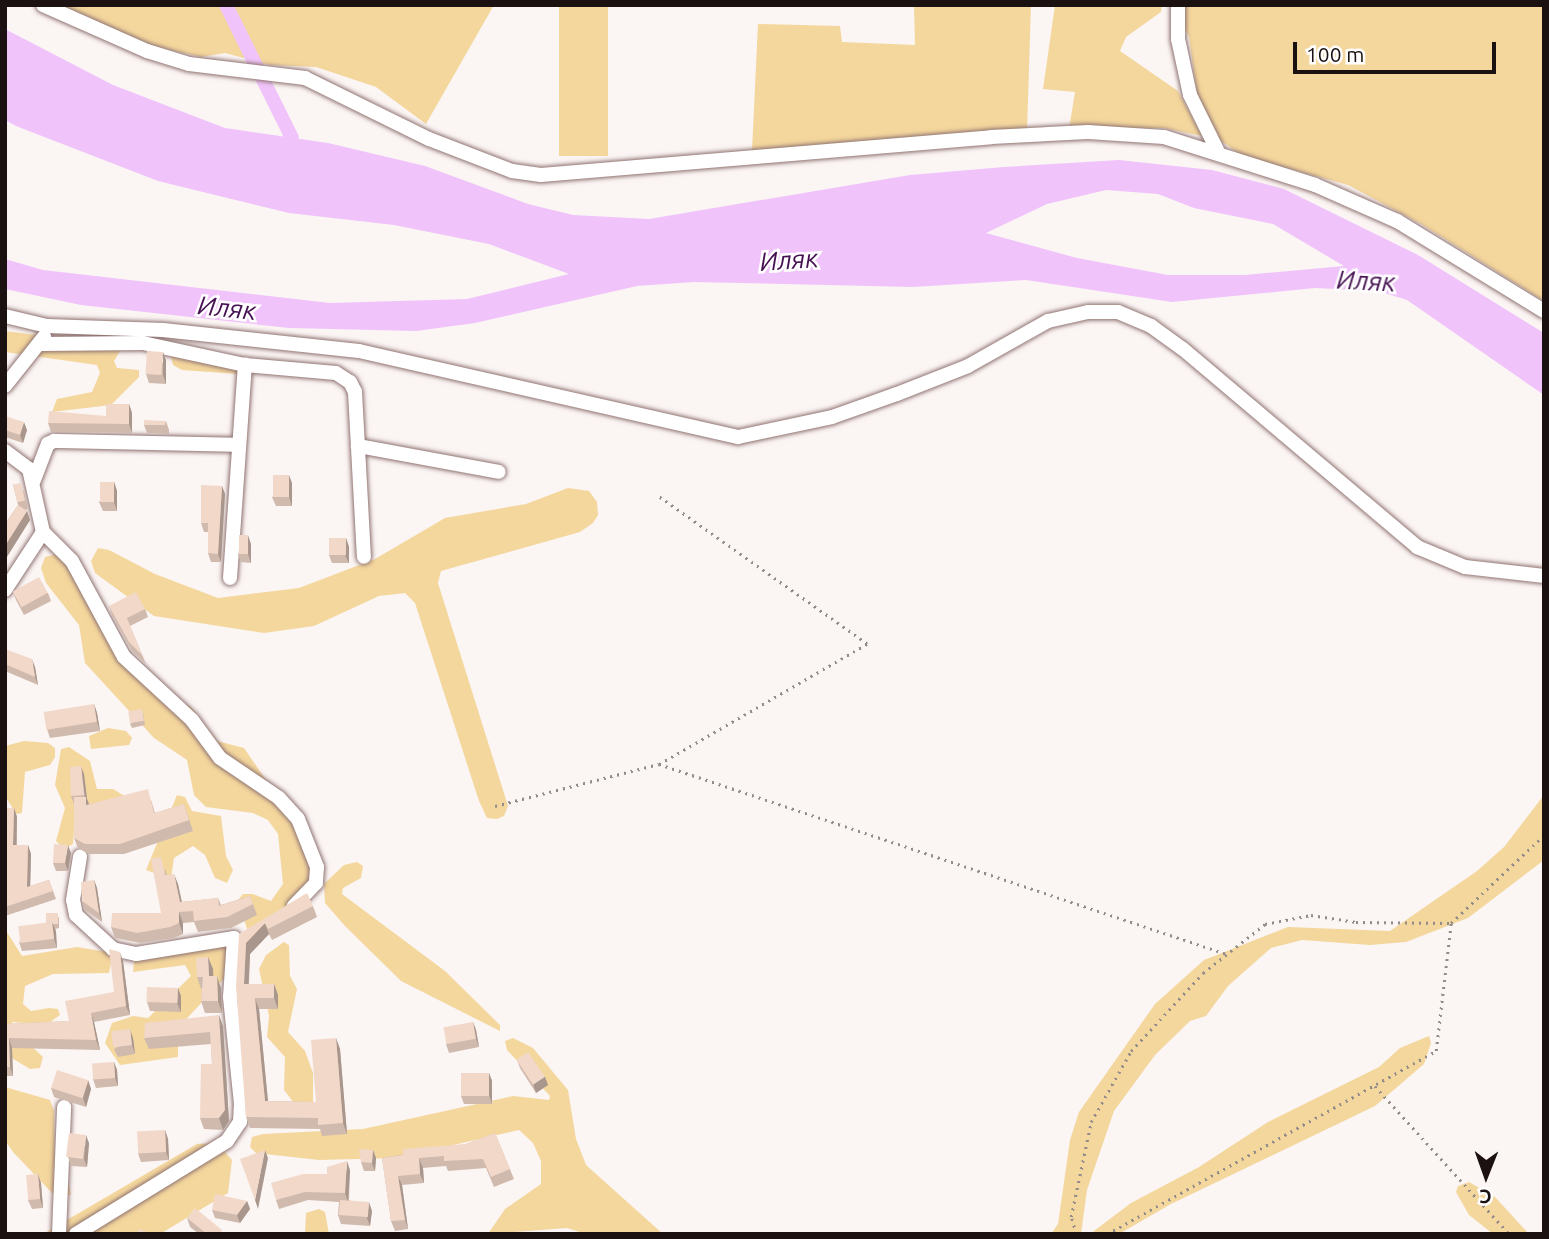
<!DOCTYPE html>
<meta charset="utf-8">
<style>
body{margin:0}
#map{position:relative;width:1549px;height:1239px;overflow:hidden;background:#fbf5f4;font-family:Ubuntu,sans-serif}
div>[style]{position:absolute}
.green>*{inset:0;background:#f4d79d;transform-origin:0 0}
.water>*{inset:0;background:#f0c4fb}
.canal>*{height:14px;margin:-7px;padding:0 7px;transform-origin:7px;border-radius:7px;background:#f0c4fb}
.path>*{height:2.5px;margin-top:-1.25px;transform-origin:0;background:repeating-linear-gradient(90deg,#928b8a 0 2px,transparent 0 7px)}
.roads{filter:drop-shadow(0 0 2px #907472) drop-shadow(0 0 2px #907472)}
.minor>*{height:14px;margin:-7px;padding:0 7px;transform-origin:7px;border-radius:7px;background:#fff}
.wall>*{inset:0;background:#d0baad}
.shaded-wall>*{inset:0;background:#a9978d}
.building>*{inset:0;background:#f2d8c9;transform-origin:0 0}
span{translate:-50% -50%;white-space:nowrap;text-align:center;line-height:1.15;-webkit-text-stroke:5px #fff;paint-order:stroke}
.water-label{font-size:26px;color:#451151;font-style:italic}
.frame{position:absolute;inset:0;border:7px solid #1b1110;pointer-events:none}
.north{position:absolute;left:1451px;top:1141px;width:70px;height:70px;-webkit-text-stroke:5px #fff;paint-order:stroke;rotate:181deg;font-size:19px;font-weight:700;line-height:28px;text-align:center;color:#1b1110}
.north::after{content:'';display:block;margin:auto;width:24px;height:32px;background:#1b1110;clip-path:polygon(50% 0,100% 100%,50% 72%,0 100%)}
.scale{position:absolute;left:1293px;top:42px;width:203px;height:32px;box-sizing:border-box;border:4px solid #1b1110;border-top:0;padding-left:9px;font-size:21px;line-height:24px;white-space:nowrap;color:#1b1110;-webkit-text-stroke:5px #fff;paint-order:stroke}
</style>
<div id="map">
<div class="green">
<i style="clip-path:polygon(61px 5px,494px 5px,426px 124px,376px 87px,316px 67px,270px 65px,225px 53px,201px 57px,135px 42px)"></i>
<i style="left:559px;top:5px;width:49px;height:151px"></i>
<i style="clip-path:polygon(914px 5px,1031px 5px,1027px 131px,752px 150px,758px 24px,840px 26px,842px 42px,915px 45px)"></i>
<i style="clip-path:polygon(1055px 5px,1162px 5px,1161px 12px,1126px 37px,1120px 51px,1178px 91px,1202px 136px,1163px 128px,1069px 129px,1075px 92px,1043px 89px)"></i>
<i style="clip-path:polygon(1174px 5px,1544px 5px,1544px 301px,1421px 224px,1348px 185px,1243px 156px,1215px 137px,1197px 94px,1189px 37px)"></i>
<i style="clip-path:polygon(5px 331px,123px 346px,114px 361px,117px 368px,139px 370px,139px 377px,111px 405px,52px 412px,57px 399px,92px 392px,100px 373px,97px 365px,5px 352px)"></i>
<i style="clip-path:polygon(171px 356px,237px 369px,238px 374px,182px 370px,173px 365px)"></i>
<i style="clip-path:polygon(568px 488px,589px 491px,597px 502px,598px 515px,593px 523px,580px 532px,441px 571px,438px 583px,508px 806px,504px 816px,497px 819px,487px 818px,479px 801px,415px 603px,405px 593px,379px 596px,314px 626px,264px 633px,154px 616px,95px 573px,91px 561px,98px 548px,109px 550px,155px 574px,218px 598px,299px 588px,375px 559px,445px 518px,526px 504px)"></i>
<i style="clip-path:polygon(57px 554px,67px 558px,140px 678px,191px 707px,217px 741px,244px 748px,320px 859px,306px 903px,248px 932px,238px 900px,243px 894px,253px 894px,271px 901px,283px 884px,278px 834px,268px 820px,253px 813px,206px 807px,194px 795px,187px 760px,154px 738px,85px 663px,79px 625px,46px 583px,41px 568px,45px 557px)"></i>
<i style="clip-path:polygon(108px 728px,126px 731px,132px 738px,129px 745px,91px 749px,89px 736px)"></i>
<i style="clip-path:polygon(24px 741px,48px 743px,55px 748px,55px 757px,50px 765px,25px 772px,22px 813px,16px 814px,5px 796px,5px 746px)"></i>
<i style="clip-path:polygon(69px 747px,90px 761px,97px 789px,113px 789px,126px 797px,75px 817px,73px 844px,64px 849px,56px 841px,65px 808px,55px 785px,61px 749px)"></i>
<i style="clip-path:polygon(177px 795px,185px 797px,192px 811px,221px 816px,226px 856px,233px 870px,227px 883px,215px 878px,205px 855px,193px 846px,174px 858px,171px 879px,146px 870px)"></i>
<i style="clip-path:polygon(1544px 795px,1544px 860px,1468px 918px,1406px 942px,1370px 945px,1302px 940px,1271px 948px,1228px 986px,1206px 1016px,1190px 1021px,1155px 1055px,1114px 1111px,1087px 1190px,1081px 1234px,1051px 1234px,1058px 1224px,1070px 1140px,1079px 1112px,1155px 1004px,1204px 960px,1288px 927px,1390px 931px,1477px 871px,1504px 847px)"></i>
<i style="clip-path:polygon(357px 862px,363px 866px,361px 878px,343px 888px,342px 894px,445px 971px,500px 1025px,500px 1031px,401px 981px,345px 926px,325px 903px,324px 884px,344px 865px)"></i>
<i style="clip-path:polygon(5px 929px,22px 956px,77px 947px,113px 953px,109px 973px,53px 974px,25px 986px,23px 1004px,31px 1011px,49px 1008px,58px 1009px,60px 1015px,46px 1025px,12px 1022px,12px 1028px,43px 1057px,40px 1068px,30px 1069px,5px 1054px)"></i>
<i style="clip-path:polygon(284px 942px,289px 945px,290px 976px,297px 989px,288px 1032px,305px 1051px,313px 1073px,313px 1102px,294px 1103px,284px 1090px,285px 1057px,267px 1037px,269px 1016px,259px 969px,266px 955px)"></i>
<i style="clip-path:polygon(228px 944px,231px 971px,178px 1028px,178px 1057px,120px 1065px,105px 1043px,112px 1023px,133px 1016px,148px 1018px,191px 976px,185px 965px,133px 972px,134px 961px)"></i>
<i style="clip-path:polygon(1429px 1036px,1431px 1043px,1424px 1064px,1375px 1106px,1171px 1204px,1119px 1234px,1090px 1234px,1131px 1203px,1199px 1167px,1268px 1122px,1379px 1067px,1400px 1048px)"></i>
<i style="clip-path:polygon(513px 1038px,533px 1048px,568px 1090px,576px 1139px,586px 1165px,663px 1234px,586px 1234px,567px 1228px,488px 1234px,505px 1209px,541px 1184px,541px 1161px,533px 1143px,519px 1130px,397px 1158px,319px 1160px,256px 1153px,250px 1147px,252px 1137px,263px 1134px,363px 1129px,513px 1096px,549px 1100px,550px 1096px,507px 1050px,505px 1041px)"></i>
<i style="clip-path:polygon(5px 1087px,50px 1100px,54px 1111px,55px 1163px,68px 1180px,71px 1195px,52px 1193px,13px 1152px,5px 1140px)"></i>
<i style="clip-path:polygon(217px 1143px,232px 1160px,228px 1193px,160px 1234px,43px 1234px,197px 1144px)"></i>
<i style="clip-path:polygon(1469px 1182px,1495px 1197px,1529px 1234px,1493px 1234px,1469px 1215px,1456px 1192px,1458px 1186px)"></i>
<i style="clip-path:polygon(319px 1209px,325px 1212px,329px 1234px,305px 1234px,306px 1213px)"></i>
</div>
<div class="water">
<i style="clip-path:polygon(evenodd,5px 29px,113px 85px,225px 128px,328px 143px,425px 166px,528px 204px,573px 215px,649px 219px,910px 175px,1004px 167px,1119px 160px,1212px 170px,1284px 189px,1418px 255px,1539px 330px,1544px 333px,1544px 395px,1407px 300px,1378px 291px,1315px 288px,1172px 302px,1026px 280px,913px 287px,694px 282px,637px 286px,475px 323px,416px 331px,289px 328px,81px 305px,5px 289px,5px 259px,43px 270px,330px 303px,467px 299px,569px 274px,489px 244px,394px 225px,289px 213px,158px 181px,16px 126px,5px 120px,5px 29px,1106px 190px,1158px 194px,1194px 208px,1273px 224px,1344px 266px,1245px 275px,1168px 275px,1077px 258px,986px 233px,1047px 204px,1106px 190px)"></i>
</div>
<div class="canal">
<i style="left:226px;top:5px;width:148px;rotate:63.6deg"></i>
</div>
<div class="path">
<i style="left:659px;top:764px;width:240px;rotate:-30deg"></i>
<i style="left:867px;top:644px;width:255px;rotate:-144.7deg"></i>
<i style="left:495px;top:806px;width:169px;rotate:-14.4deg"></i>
<i style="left:659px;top:764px;width:599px;rotate:18.5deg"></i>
<i style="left:1375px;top:1086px;width:200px;rotate:47.8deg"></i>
<i style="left:1076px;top:1234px;width:18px;rotate:-106deg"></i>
<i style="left:1071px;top:1217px;width:97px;rotate:-78.1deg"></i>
<i style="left:1091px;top:1122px;width:81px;rotate:-60.6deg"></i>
<i style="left:1131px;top:1051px;width:106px;rotate:-47.3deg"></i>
<i style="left:1203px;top:973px;width:79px;rotate:-38.3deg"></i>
<i style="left:1265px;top:924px;width:47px;rotate:-11.1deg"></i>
<i style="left:1311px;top:915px;width:46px;rotate:8.8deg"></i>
<i style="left:1356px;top:922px;width:95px;rotate:0.6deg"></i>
<i style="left:1107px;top:1234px;width:376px;rotate:-29.1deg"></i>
<i style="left:1436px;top:1051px;width:129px;rotate:-83.3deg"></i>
<i style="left:1451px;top:923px;width:128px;rotate:-43.4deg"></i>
</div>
<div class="roads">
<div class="minor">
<i style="left:43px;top:5px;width:114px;rotate:23.9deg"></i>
<i style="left:147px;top:51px;width:44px;rotate:17.2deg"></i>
<i style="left:189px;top:64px;width:117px;rotate:6.9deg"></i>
<i style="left:305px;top:78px;width:138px;rotate:26.2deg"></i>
<i style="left:429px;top:139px;width:89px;rotate:21.1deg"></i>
<i style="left:512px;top:171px;width:29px;rotate:8deg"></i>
<i style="left:541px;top:175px;width:452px;rotate:-4.8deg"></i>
<i style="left:991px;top:137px;width:97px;rotate:-3deg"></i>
<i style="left:1088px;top:132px;width:76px;rotate:3.8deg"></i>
<i style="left:1164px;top:137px;width:158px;rotate:17.6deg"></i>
<i style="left:1315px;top:185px;width:90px;rotate:23.7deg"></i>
<i style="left:1397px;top:221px;width:172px;rotate:31.5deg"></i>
<i style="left:1178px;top:5px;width:34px;rotate:90deg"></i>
<i style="left:1178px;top:39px;width:57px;rotate:77.9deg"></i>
<i style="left:1190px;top:95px;width:64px;rotate:63.8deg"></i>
<i style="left:5px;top:316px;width:43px;rotate:13.4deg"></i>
<i style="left:47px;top:326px;width:116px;rotate:2deg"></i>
<i style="left:163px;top:330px;width:197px;rotate:6.1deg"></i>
<i style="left:359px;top:351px;width:389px;rotate:12.8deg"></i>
<i style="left:738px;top:437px;width:96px;rotate:-12deg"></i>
<i style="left:832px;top:417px;width:69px;rotate:-19.5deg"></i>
<i style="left:897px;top:394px;width:76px;rotate:-21.5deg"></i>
<i style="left:968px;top:366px;width:92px;rotate:-29.4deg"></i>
<i style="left:1048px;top:321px;width:41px;rotate:-12.7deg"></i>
<i style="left:1088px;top:312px;width:30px"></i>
<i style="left:1118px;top:312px;width:36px;rotate:23deg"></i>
<i style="left:1151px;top:326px;width:39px;rotate:36deg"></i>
<i style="left:1183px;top:349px;width:307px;rotate:40.2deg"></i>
<i style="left:1417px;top:547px;width:52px;rotate:22.6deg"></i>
<i style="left:1465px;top:567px;width:80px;rotate:6.5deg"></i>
<i style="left:41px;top:344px;width:102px;rotate:-0.6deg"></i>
<i style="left:143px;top:343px;width:104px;rotate:12.2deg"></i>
<i style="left:5px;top:386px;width:63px;rotate:-51.5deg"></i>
<i style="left:358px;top:446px;width:143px;rotate:10.4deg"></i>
<i style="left:5px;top:451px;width:30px;rotate:37deg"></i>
<i style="left:29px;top:469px;width:65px;rotate:77.5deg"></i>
<i style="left:43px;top:532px;width:41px;rotate:45deg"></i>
<i style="left:72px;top:561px;width:109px;rotate:61.6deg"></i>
<i style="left:124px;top:657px;width:93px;rotate:42.8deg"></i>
<i style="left:192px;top:720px;width:47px;rotate:53.6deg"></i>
<i style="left:220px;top:758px;width:71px;rotate:34.1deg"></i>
<i style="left:279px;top:798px;width:28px;rotate:48deg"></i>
<i style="left:298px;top:819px;width:52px;rotate:68.4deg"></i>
<i style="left:317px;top:867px;width:16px;rotate:94deg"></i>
<i style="left:316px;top:883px;width:32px;rotate:134deg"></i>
<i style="left:34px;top:480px;width:39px;rotate:-69deg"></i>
<i style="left:48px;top:444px;width:7px;rotate:-27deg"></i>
<i style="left:54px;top:441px;width:185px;rotate:1.2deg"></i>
<i style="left:230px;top:578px;width:214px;rotate:-86deg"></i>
<i style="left:245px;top:365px;width:91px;rotate:5deg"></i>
<i style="left:336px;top:373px;width:17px;rotate:33deg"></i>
<i style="left:350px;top:382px;width:11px;rotate:63deg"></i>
<i style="left:355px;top:392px;width:165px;rotate:86.9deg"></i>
<i style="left:5px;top:590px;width:69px;rotate:-56.8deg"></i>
<i style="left:59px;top:1234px;width:127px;rotate:-87.7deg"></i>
<i style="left:76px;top:1234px;width:177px;rotate:-31.6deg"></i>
<i style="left:227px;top:1141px;width:23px;rotate:-56deg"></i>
<i style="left:240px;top:1122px;width:18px;rotate:-87deg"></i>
<i style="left:241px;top:1104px;width:108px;rotate:-95.9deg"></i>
<i style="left:230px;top:997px;width:59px;rotate:-86.1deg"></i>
<i style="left:234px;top:938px;width:99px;rotate:170.7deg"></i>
<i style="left:136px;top:954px;width:24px;rotate:-168deg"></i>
<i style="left:113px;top:949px;width:50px;rotate:-137.4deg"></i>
<i style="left:76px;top:915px;width:15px;rotate:-101deg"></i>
<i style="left:73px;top:900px;width:44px;rotate:-80.8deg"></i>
</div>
</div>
<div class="wall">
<i style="clip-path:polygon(166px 360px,166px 384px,149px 383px,146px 374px)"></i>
<i style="clip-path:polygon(129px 404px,132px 413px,132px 433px,51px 432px,48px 423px,106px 416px)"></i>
<i style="clip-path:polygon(5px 416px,27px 430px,23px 443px,5px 437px)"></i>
<i style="clip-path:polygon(166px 421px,169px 430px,169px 434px,147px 433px,144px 425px)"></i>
<i style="clip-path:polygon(114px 482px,117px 491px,117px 511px,103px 511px,99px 502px)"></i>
<i style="clip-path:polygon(292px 483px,292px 506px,276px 506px,272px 497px)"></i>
<i style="clip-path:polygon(13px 484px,24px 491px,28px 509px,25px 510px,27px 511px,30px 520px,5px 560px,5px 524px,18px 505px)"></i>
<i style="clip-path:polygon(222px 486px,225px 494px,221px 562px,211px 562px,208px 553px,208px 532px,204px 532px,201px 523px)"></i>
<i style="clip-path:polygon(346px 538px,349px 547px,349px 563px,332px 563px,329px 555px)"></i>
<i style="clip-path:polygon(251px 544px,251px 563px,241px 562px,238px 554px)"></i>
<i style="clip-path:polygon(13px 592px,48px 593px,51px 601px,24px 615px,16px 600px)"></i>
<i style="clip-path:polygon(109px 606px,145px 609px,148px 617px,130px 626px,146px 664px,132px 651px,112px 615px)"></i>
<i style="clip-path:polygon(5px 649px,35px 667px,38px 685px,5px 671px)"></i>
<i style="clip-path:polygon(94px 704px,97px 713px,100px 731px,50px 738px,47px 729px)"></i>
<i style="clip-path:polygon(143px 713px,145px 725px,132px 728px,130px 724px)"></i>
<i style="clip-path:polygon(84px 774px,87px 799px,89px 804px,151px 800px,155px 813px,184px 804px,193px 831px,124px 854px,89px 854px,78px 848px,74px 838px,74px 804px,71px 796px)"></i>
<i style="clip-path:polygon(5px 808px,14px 808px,17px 817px,17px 845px,28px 845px,31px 854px,30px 886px,49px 880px,56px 899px,5px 916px)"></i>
<i style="clip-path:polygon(71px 853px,68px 871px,56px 871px,53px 863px)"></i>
<i style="clip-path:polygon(165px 868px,167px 875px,178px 884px,182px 902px,218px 898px,221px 905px,250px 896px,257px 915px,231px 928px,198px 932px,194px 922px,183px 923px,183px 934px,174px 938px,141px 943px,115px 938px,111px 927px,161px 913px)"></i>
<i style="clip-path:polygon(94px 880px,97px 888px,102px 922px,85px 910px,82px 901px)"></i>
<i style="clip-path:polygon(313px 906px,317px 917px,272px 940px,269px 934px,250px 954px,249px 984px,274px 984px,278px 995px,278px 1009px,259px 1009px,268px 1101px,316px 1102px,336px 1038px,340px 1049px,347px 1134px,322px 1136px,320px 1129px,250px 1128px,246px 1117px,239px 934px)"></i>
<i style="clip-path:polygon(59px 917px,59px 928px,55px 929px,57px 948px,22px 951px,19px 942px,46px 923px)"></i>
<i style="clip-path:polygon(208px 957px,213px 969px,213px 976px,221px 988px,222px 1013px,205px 1013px,201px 1001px,202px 989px,201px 989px,197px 977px)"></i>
<i style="clip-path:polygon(123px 961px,130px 1015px,94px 1022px,100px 1050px,12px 1048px,13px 1076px,5px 1076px,5px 1024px,69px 1021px,114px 992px)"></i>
<i style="clip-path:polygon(178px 988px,181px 996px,181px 1012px,150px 1011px,147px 1002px)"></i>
<i style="clip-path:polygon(473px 1022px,476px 1030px,479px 1047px,449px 1053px,446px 1044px)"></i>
<i style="clip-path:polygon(223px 1026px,229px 1121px,223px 1130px,204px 1129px,200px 1118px,212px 1064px,211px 1044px,149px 1049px,144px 1038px)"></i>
<i style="clip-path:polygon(133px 1038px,135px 1054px,118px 1057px,114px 1049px)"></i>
<i style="clip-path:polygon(517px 1060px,545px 1077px,548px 1085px,536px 1093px,520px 1068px)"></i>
<i style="clip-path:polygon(114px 1062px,117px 1070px,118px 1086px,96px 1088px,93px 1079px)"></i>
<i style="clip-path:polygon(489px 1073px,492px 1081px,492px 1104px,464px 1104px,461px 1096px)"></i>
<i style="clip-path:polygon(88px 1080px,91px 1089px,86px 1107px,54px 1097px,51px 1088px)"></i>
<i style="clip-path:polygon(165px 1130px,168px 1139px,169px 1160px,141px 1162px,138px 1153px)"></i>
<i style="clip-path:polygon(495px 1133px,514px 1179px,494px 1187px,486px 1168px,448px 1171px,446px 1166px,423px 1168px,424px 1183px,402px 1185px,408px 1229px,395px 1231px,391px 1221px,382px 1158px,466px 1144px)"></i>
<i style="clip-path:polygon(89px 1143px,87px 1167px,71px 1166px,68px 1157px)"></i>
<i style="clip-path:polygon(373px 1150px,376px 1158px,375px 1171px,364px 1171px,361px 1162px)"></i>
<i style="clip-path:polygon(350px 1170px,349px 1200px,372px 1211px,370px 1226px,341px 1224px,338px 1215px,339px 1202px,308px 1200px,279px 1209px,276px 1200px,327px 1174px)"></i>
<i style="clip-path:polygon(38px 1174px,41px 1183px,43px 1208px,32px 1209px,28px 1200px)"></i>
<i style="clip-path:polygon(247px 1201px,250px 1209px,240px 1223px,215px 1218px,212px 1210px)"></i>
<i style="clip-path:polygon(187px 1218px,224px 1234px,199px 1234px,190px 1227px)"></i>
</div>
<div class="shaded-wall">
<i style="clip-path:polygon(163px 352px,166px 360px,166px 384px,163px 375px)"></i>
<i style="clip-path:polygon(129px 404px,132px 413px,132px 433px,129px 424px)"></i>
<i style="clip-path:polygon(24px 422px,27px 430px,23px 443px,20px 435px)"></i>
<i style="clip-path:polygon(289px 475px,292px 483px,292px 506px,289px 497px)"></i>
<i style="clip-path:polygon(114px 482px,117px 491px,117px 511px,114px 502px)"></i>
<i style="clip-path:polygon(222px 486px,225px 494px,221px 562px,218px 554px)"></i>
<i style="clip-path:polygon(27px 511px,30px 520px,5px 560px,5px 546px)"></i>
<i style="clip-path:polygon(248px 535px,251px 544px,251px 563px,248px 554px)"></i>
<i style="clip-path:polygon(346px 538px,349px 547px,349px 563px,345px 555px)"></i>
<i style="clip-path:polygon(32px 659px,35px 667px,38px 685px,35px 677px)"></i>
<i style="clip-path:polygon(94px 704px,97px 713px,100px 731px,97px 722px)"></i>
<i style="clip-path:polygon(81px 766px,84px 774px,87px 799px,90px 807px,86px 805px)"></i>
<i style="clip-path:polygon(14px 808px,17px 817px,16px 853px,13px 845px)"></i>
<i style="clip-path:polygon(28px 845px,31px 854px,30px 895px,27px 887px)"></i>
<i style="clip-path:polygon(68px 845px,71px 853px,68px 871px,65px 863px)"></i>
<i style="clip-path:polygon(174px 874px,178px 884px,184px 913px,180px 902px)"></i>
<i style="clip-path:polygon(94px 880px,97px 888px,102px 922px,99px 913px)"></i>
<i style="clip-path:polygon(179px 912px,183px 923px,183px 934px,179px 923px)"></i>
<i style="clip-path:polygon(52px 922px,56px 931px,57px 948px,54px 939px)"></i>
<i style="clip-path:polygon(265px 923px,269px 934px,250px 954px,248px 995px,244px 984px,246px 943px)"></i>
<i style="clip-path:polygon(120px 952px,123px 961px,130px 1015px,126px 1006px)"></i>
<i style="clip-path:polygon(208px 957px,213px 969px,214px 988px,209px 976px)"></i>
<i style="clip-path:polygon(217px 976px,221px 988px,222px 1013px,218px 1001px)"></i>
<i style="clip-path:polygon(274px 984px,278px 995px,278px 1009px,274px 998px)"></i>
<i style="clip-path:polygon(178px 988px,181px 996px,181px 1012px,177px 1003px)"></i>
<i style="clip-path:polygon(255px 998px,259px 1009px,269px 1112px,265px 1101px)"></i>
<i style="clip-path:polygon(91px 1013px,94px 1022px,100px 1050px,96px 1040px)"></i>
<i style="clip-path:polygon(219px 1015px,223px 1026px,229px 1121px,223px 1130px,219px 1118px)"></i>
<i style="clip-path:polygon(473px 1022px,476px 1030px,479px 1047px,476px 1039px)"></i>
<i style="clip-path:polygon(130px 1029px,133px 1038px,135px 1054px,132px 1045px)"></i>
<i style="clip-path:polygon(9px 1038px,12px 1048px,13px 1076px,10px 1067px)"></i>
<i style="clip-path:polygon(336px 1038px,340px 1049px,347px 1134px,343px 1123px)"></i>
<i style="clip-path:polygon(114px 1062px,117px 1070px,118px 1086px,115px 1078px)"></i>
<i style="clip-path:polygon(489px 1073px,492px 1081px,492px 1104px,489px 1095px)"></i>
<i style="clip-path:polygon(545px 1077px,548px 1085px,536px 1093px,533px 1084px)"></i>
<i style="clip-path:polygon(88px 1080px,91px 1089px,86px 1107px,83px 1098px)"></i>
<i style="clip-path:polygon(165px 1130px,168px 1139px,169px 1160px,166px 1152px)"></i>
<i style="clip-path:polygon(86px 1135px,89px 1143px,87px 1167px,84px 1159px)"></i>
<i style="clip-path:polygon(265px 1150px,268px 1158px,258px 1209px,255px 1200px)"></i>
<i style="clip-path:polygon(373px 1150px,376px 1158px,375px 1171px,372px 1163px)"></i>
<i style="clip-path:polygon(419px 1158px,423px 1168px,424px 1183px,420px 1174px)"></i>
<i style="clip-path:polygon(347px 1161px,350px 1170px,348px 1202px,345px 1193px)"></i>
<i style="clip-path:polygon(38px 1174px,41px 1183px,43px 1208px,40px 1199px)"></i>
<i style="clip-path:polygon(398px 1176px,402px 1185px,408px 1229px,405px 1220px)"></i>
<i style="clip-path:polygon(247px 1201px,250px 1209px,240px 1223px,237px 1215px)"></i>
<i style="clip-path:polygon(369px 1202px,372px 1211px,370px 1226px,367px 1218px)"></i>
</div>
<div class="building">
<i style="left:147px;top:351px;width:16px;height:23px;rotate:4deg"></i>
<i style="clip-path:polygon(106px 404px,129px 404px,129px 424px,48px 423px,49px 411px,106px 416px)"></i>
<i style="clip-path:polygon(5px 416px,24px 422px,20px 435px,5px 430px)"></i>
<i style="clip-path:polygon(144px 420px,166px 421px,165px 425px,144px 425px)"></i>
<i style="left:273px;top:475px;width:16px;height:22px"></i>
<i style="left:100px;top:482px;width:14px;height:20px"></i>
<i style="left:21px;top:483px;width:18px;height:8px;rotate:77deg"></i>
<i style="clip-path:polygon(201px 485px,222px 486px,218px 554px,208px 553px,208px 523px,201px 523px)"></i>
<i style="clip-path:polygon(18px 505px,27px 511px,5px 546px,5px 524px)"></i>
<i style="left:239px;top:535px;width:9px;height:19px"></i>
<i style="left:329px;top:538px;width:17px;height:17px"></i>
<i style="left:39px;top:577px;width:18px;height:30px;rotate:61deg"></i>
<i style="clip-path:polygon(136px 592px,145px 609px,127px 618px,142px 655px,129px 642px,109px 606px)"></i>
<i style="clip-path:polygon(5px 649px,32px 659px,35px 677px,5px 664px)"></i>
<i style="left:94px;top:704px;width:18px;height:51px;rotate:81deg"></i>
<i style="left:142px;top:709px;width:12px;height:14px;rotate:81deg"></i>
<i style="clip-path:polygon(81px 766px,84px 795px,71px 796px,70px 767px)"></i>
<i style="clip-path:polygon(148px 789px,154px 813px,184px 804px,189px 820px,120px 844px,85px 844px,74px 838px,74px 797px,86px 797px,86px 805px)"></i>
<i style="clip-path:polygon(5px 808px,14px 808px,13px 845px,28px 845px,27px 887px,49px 880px,53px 891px,5px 907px)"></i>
<i style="clip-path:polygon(54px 844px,68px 845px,65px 863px,53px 863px)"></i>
<i style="clip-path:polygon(161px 857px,165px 875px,174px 874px,180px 902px,218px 898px,219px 906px,250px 896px,253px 904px,227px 917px,194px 921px,193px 911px,179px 912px,179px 923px,170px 927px,137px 933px,111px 927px,112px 913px,161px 913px,151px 859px)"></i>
<i style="clip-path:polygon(94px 880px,99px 913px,82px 901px,81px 882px)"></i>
<i style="clip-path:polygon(307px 893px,313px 906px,268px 929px,265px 923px,246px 943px,244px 984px,274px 984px,274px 998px,255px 998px,265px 1101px,316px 1102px,311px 1040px,336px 1038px,343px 1123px,318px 1125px,318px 1118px,246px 1117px,236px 986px,239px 934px)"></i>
<i style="clip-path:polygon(46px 913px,58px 913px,58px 924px,53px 924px,52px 922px,46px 923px)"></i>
<i style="left:52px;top:922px;width:17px;height:34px;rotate:83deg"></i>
<i style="clip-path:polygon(109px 949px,120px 952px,126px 1006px,91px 1013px,96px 1040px,9px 1038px,10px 1067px,5px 1067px,5px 1024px,69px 1021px,65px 1001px,114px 992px)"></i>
<i style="clip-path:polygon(208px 957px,209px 976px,217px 976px,218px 1001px,201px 1001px,203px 977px,197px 977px,196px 958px)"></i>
<i style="left:147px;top:987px;width:31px;height:15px;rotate:2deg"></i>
<i style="clip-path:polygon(219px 1015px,225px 1110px,219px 1118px,200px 1118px,201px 1064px,212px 1064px,210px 1032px,144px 1038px,145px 1023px)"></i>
<i style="left:473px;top:1022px;width:17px;height:30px;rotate:80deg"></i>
<i style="left:130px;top:1029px;width:16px;height:19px;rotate:83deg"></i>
<i style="left:528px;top:1052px;width:30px;height:14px;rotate:56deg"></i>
<i style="left:114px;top:1062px;width:16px;height:22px;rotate:86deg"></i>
<i style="left:57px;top:1070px;width:33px;height:19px;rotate:18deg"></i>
<i style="left:461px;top:1073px;width:28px;height:23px"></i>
<i style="left:165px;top:1130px;width:22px;height:28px;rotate:87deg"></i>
<i style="left:69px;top:1133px;width:17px;height:24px;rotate:7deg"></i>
<i style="clip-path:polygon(495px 1133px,510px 1169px,491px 1177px,483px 1159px,444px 1161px,444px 1156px,419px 1158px,420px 1174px,398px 1176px,405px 1220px,391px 1221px,382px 1158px,403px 1155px,403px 1149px,466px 1144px)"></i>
<i style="clip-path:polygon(359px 1149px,373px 1150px,372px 1163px,361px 1162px)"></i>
<i style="clip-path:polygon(265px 1150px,255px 1200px,240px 1159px)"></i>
<i style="clip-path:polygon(347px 1161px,345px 1193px,305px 1192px,276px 1200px,271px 1183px,303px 1174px,327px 1174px,327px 1167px)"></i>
<i style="left:38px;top:1174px;width:25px;height:12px;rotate:85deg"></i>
<i style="clip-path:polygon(215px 1194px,247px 1201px,237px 1215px,212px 1210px)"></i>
<i style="left:340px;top:1200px;width:29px;height:15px;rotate:4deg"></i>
<i style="clip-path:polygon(195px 1208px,222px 1230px,220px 1234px,207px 1234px,187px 1218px)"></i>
<i style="clip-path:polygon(139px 1229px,152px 1234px,137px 1234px)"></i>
</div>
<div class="water-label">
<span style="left:789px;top:260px;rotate:-4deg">Иляк</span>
<span style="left:1366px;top:281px;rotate:3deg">Иляк</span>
<span style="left:227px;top:308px;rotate:6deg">Иляк</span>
</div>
<div class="frame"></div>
<div class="north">С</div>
<div class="scale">100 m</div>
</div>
